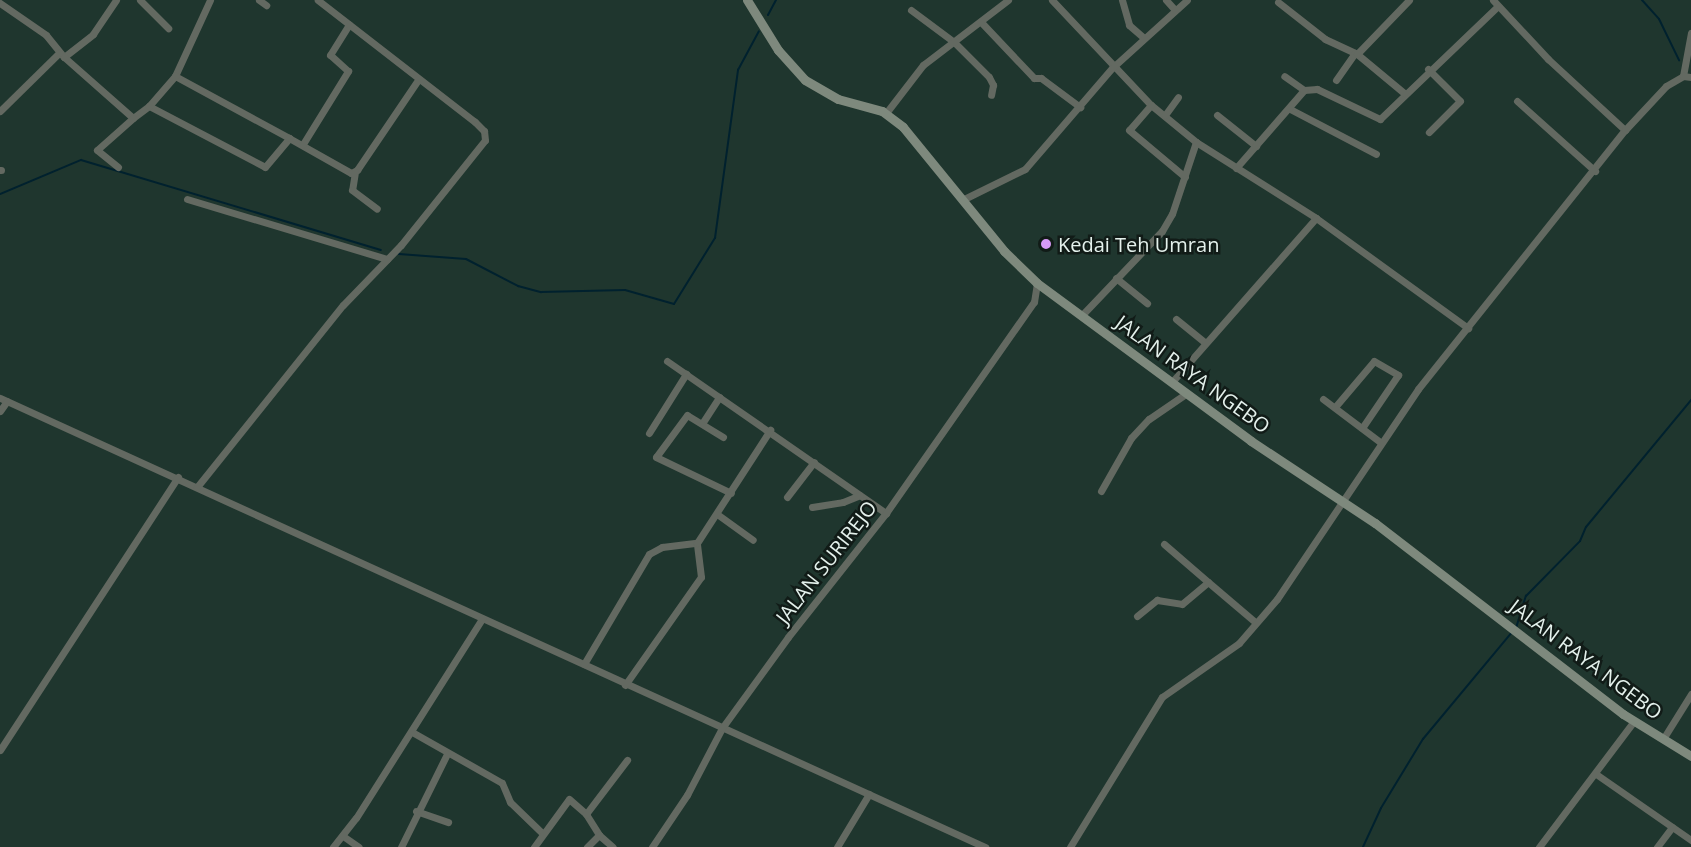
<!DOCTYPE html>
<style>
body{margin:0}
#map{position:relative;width:1691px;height:847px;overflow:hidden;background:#1f362e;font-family:"Open Sans",sans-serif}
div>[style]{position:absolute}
.stream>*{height:2px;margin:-1px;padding:0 1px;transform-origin:1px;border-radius:1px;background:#00212e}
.street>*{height:7px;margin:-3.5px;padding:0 3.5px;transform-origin:3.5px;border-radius:3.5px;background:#636961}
.secondary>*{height:9px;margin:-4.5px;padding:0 4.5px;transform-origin:4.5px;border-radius:4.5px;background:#7e897d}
.dots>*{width:16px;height:16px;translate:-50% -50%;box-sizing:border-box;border:3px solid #111b17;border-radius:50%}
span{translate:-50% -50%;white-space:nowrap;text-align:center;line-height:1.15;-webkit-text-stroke:5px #111b17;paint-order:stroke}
.poi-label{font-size:20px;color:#e4f1ec}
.left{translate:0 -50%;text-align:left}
.street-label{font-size:20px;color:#e4f1ec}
</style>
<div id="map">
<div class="stream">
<i style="left:1642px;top:0;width:25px;rotate:48deg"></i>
<i style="left:1659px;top:19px;width:46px;rotate:64deg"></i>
<i style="left:768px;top:15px;width:17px;rotate:-62deg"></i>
<i style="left:0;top:194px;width:88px;rotate:-22.8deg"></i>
<i style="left:81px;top:160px;width:313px;rotate:16.7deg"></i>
<i style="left:399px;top:254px;width:67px;rotate:4.3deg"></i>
<i style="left:466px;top:259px;width:59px;rotate:27.4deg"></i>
<i style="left:518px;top:286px;width:24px;rotate:15deg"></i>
<i style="left:541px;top:292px;width:84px;rotate:-1.4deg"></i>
<i style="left:625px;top:290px;width:51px;rotate:15.9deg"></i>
<i style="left:674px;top:304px;width:78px;rotate:-58.2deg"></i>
<i style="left:715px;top:238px;width:170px;rotate:-82.2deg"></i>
<i style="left:738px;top:70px;width:44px;rotate:-61.7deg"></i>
<i style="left:1516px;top:628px;width:34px;rotate:-73deg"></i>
<i style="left:1526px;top:596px;width:77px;rotate:-45.5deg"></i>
<i style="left:1580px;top:541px;width:15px;rotate:-67deg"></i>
<i style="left:1586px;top:527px;width:165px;rotate:-50.4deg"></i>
<i style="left:1363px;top:847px;width:43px;rotate:-65.2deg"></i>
<i style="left:1381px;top:808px;width:81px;rotate:-58.7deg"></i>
<i style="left:1423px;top:739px;width:139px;rotate:-50.2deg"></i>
</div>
<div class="street">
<i style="left:140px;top:0;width:40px;rotate:45deg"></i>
<i style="left:210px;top:0;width:84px;rotate:114.7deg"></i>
<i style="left:175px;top:76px;width:130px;rotate:28.5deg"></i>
<i style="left:259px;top:0;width:9px;rotate:36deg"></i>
<i style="left:1052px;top:0;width:144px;rotate:46.7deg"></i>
<i style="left:1151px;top:105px;width:58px;rotate:39.4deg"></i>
<i style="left:1196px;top:142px;width:142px;rotate:32.3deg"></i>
<i style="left:1316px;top:218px;width:218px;rotate:131.3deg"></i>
<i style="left:1122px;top:0;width:26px;rotate:74deg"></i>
<i style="left:1129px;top:25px;width:20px;rotate:41deg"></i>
<i style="left:1166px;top:0;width:13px;rotate:48deg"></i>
<i style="left:1493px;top:0;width:81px;rotate:47deg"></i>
<i style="left:1548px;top:59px;width:105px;rotate:42.7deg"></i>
<i style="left:1278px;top:2px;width:60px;rotate:38.2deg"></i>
<i style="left:1325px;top:39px;width:35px;rotate:25deg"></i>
<i style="left:0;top:3px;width:56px;rotate:34.8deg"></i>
<i style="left:46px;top:35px;width:28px;rotate:51deg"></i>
<i style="left:64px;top:57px;width:37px;rotate:-38deg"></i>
<i style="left:93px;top:34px;width:41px;rotate:-55.9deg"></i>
<i style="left:911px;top:10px;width:54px;rotate:36.7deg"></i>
<i style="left:954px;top:42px;width:49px;rotate:45deg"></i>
<i style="left:989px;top:77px;width:9px;rotate:63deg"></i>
<i style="left:993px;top:85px;width:10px;rotate:101deg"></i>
<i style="left:981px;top:22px;width:77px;rotate:46.6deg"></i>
<i style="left:1034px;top:78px;width:7px"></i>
<i style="left:1041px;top:78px;width:49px;rotate:36.6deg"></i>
<i style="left:64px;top:57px;width:92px;rotate:41.5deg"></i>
<i style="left:133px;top:118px;width:20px;rotate:-37deg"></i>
<i style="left:149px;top:106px;width:131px;rotate:27.7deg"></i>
<i style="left:265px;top:167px;width:38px;rotate:-50deg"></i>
<i style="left:289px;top:138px;width:71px;rotate:29.4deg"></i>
<i style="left:351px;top:173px;width:7px;rotate:-27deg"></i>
<i style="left:357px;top:170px;width:109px;rotate:-55.9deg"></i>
<i style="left:1428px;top:69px;width:45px;rotate:45deg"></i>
<i style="left:1460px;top:101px;width:44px;rotate:135deg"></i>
<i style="left:1683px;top:76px;width:44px;rotate:-79.5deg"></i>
<i style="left:1336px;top:80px;width:33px;rotate:-55deg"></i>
<i style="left:1304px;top:90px;width:13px;rotate:-4deg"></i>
<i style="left:1317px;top:89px;width:70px;rotate:25.5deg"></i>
<i style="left:1380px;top:119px;width:163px;rotate:-43.8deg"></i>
<i style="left:1404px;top:93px;width:61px;rotate:-140.3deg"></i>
<i style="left:1357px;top:54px;width:75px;rotate:-46.1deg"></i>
<i style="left:1517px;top:101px;width:105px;rotate:41.9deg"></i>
<i style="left:1151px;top:105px;width:33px;rotate:131deg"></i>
<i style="left:1129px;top:130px;width:73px;rotate:40deg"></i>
<i style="left:149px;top:106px;width:40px;rotate:-49deg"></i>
<i style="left:1290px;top:109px;width:97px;rotate:27.6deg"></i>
<i style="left:0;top:111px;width:83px;rotate:-44.5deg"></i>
<i style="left:886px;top:113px;width:61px;rotate:-52.4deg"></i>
<i style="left:923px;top:65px;width:107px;rotate:-37.4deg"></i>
<i style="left:1165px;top:115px;width:22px;rotate:-54deg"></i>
<i style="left:1217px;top:115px;width:50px;rotate:38.5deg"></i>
<i style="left:303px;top:144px;width:86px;rotate:-58.3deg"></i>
<i style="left:348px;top:71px;width:24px;rotate:-138deg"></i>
<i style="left:330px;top:55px;width:36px;rotate:-58deg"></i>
<i style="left:118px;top:167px;width:27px;rotate:-141deg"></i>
<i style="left:97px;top:150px;width:48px;rotate:-41.6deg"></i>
<i style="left:1236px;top:168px;width:103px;rotate:-48.9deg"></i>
<i style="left:1304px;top:90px;width:24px;rotate:-145deg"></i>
<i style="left:0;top:170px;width:1px"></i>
<i style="left:355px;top:172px;width:18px;rotate:99deg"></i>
<i style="left:352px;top:190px;width:31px;rotate:37deg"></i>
<i style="left:187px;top:199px;width:209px;rotate:16.7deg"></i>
<i style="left:962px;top:200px;width:70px;rotate:-26.2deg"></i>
<i style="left:1025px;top:169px;width:133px;rotate:-49.3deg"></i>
<i style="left:1112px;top:68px;width:101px;rotate:-42.2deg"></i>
<i style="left:1316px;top:218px;width:188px;rotate:35.9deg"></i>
<i style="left:1116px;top:278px;width:40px;rotate:39deg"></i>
<i style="left:1082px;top:315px;width:116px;rotate:-46.4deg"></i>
<i style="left:1162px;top:231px;width:20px;rotate:-60deg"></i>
<i style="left:1172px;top:214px;width:76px;rotate:-71.6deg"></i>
<i style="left:1176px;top:319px;width:38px;rotate:39deg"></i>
<i style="left:667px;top:361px;width:267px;rotate:34.8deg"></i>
<i style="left:0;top:398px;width:1083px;rotate:24.51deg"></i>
<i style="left:1323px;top:399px;width:71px;rotate:37deg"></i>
<i style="left:1335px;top:407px;width:60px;rotate:-49.7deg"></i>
<i style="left:1374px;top:361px;width:28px;rotate:30deg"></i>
<i style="left:1398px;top:375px;width:64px;rotate:124.2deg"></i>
<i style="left:0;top:411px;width:12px;rotate:-55deg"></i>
<i style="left:703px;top:422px;width:30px;rotate:-57deg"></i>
<i style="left:649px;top:433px;width:70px;rotate:-57.9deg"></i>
<i style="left:723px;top:437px;width:42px;rotate:-148.6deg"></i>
<i style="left:687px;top:415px;width:52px;rotate:126.4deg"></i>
<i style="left:656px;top:457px;width:83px;rotate:25.6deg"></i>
<i style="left:197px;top:487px;width:233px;rotate:-51.3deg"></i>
<i style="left:343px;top:305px;width:83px;rotate:-46deg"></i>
<i style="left:401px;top:245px;width:134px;rotate:-51.3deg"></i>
<i style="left:485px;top:140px;width:9px;rotate:-96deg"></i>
<i style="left:484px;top:131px;width:13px;rotate:-135deg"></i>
<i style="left:475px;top:122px;width:199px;rotate:-142.2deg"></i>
<i style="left:1101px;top:491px;width:61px;rotate:-60.5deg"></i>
<i style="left:1131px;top:438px;width:26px;rotate:-47deg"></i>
<i style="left:1149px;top:419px;width:46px;rotate:-34.4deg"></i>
<i style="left:787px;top:497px;width:44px;rotate:-52.4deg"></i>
<i style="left:812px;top:507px;width:31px;rotate:-9deg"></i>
<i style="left:843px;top:502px;width:18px;rotate:-22deg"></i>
<i style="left:717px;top:514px;width:44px;rotate:35.8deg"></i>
<i style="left:1164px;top:544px;width:58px;rotate:40.8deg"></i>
<i style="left:1137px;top:616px;width:26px;rotate:-39deg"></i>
<i style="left:1157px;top:600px;width:25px;rotate:9deg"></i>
<i style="left:1182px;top:604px;width:34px;rotate:-40deg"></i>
<i style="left:1208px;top:582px;width:62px;rotate:40.4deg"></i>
<i style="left:584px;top:664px;width:128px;rotate:-59.4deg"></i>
<i style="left:649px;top:554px;width:15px;rotate:-28deg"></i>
<i style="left:662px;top:547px;width:35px;rotate:-7deg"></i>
<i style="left:625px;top:685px;width:132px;rotate:-54.9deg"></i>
<i style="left:701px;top:577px;width:34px;rotate:-97deg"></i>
<i style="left:697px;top:543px;width:135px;rotate:-57.1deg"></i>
<i style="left:412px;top:732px;width:103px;rotate:29.5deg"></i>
<i style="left:502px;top:783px;width:21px;rotate:67deg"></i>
<i style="left:510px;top:802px;width:45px;rotate:44.1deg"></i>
<i style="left:1663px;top:739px;width:53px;rotate:-58.1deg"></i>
<i style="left:0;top:750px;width:326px;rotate:-56.9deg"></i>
<i style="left:1596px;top:774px;width:116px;rotate:34.8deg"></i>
<i style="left:416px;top:811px;width:34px;rotate:19deg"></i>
<i style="left:586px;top:814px;width:25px;rotate:58deg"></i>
<i style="left:599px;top:835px;width:18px;rotate:41deg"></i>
<i style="left:343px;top:836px;width:19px;rotate:35deg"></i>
<i style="left:333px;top:847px;width:37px;rotate:-52deg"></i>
<i style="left:356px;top:818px;width:236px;rotate:-57.7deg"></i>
<i style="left:401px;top:847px;width:104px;rotate:-63.7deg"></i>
<i style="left:534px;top:847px;width:59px;rotate:-53.9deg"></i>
<i style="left:569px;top:799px;width:23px;rotate:41deg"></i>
<i style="left:586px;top:814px;width:68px;rotate:-52.8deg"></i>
<i style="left:587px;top:847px;width:17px;rotate:-45deg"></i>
<i style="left:652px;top:847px;width:63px;rotate:-56.1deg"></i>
<i style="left:687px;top:795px;width:76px;rotate:-62.4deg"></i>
<i style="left:722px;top:728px;width:112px;rotate:-54deg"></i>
<i style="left:788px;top:637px;width:158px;rotate:-51.7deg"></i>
<i style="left:886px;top:513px;width:258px;rotate:-55deg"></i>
<i style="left:1034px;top:302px;width:19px;rotate:-81deg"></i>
<i style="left:837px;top:847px;width:62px;rotate:-58.9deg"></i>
<i style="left:1070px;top:847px;width:176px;rotate:-58.5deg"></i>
<i style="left:1162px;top:697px;width:94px;rotate:-35deg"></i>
<i style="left:1239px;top:643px;width:58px;rotate:-49.2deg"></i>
<i style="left:1277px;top:599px;width:253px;rotate:-56.1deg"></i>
<i style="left:1418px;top:389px;width:332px;rotate:-51.4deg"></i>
<i style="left:1625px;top:130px;width:60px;rotate:-47deg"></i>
<i style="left:1666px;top:86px;width:20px;rotate:-30deg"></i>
<i style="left:1683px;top:76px;width:8px;rotate:7deg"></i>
<i style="left:1539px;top:847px;width:158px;rotate:-53deg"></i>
<i style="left:1657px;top:847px;width:25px;rotate:-53deg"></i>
</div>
<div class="secondary">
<i style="left:747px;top:0;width:59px;rotate:58.2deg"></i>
<i style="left:778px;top:50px;width:40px;rotate:48deg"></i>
<i style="left:805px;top:80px;width:38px;rotate:30deg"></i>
<i style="left:838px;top:99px;width:46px;rotate:15.3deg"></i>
<i style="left:882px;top:111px;width:26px;rotate:37deg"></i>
<i style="left:903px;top:127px;width:160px;rotate:50.8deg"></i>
<i style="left:1004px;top:251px;width:46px;rotate:44.1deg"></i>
<i style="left:1037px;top:283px;width:266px;rotate:36.4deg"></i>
<i style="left:1251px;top:441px;width:149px;rotate:33.5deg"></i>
<i style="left:1375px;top:523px;width:313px;rotate:37.6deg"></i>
<i style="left:1623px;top:714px;width:80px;rotate:31.7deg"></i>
</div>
<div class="dots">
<i style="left:1046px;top:244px;background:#d89af8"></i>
</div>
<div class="poi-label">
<span class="left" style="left:1058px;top:244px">Kedai Teh Umran</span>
</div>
<div class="street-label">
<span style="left:1193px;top:374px;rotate:36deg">JALAN RAYA NGEBO</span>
<span style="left:826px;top:562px;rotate:-52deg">JALAN SURIREJO</span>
<span style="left:1586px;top:659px;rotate:37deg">JALAN RAYA NGEBO</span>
</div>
</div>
